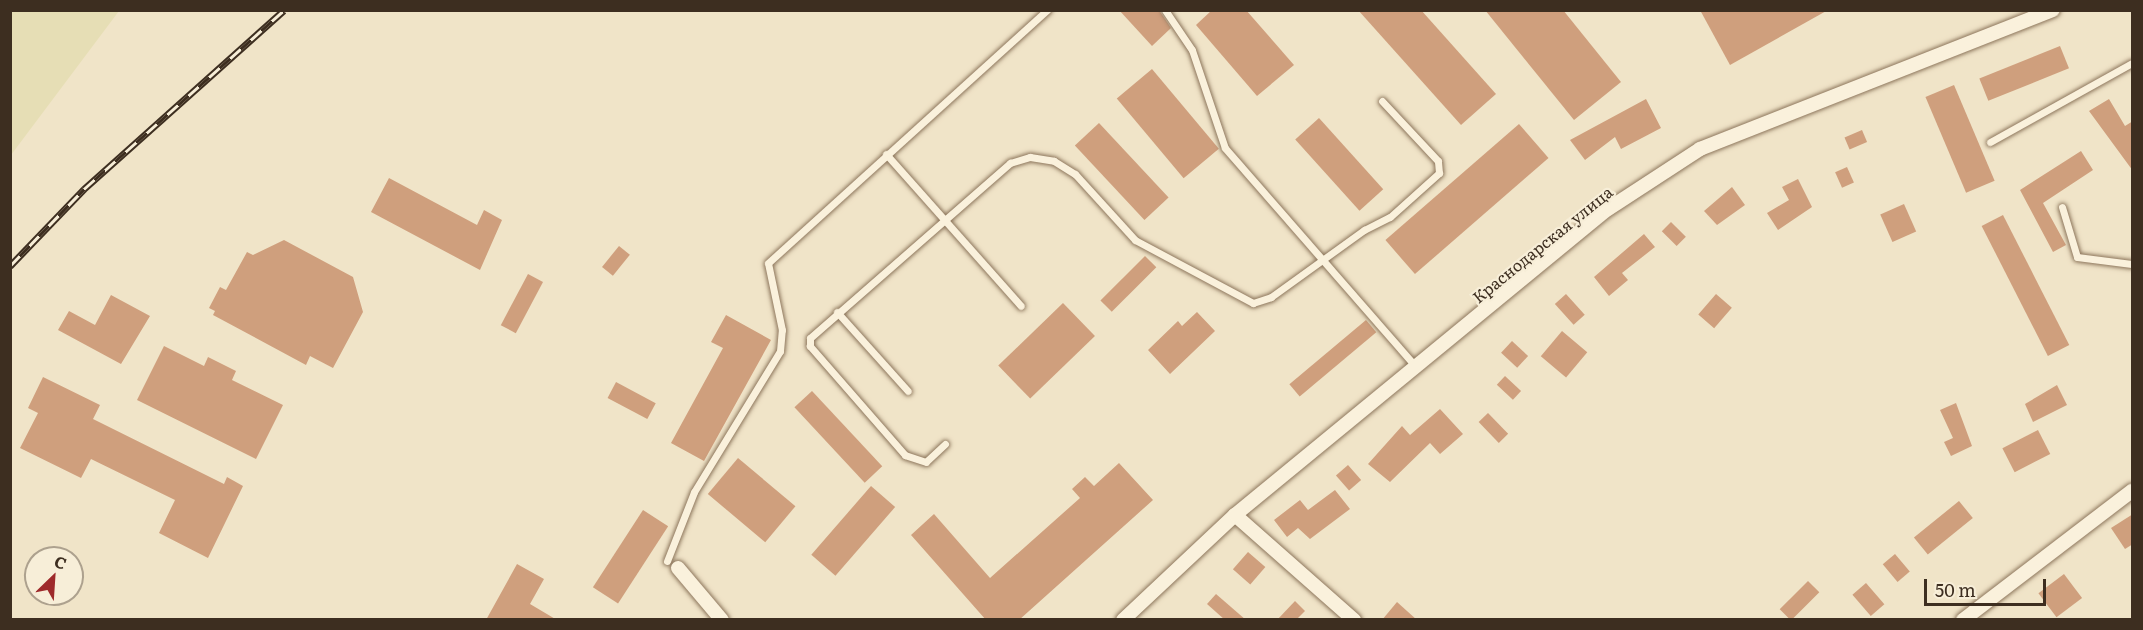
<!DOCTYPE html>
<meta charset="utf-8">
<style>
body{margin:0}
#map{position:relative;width:2143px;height:630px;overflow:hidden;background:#f0e4c8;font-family:Literata,serif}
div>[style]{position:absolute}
.farmland>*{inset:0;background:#e6deb5}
.building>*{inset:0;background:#cf9f7d;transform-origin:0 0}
.roads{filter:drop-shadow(0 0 2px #8d765c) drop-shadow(0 0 2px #8d765c)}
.service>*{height:7px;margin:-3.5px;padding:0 3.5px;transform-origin:3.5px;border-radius:3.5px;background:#faf1dc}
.minor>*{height:14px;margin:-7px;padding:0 7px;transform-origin:7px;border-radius:7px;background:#faf1dc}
.rail>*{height:7px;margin-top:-3.5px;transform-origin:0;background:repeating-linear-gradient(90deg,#f7eed8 0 14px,#3d2e20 0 28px);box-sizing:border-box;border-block:2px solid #3d2e20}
span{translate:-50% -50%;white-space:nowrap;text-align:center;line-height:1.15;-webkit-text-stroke:4.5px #f7eed8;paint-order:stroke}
.street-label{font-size:16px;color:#3d2e20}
.frame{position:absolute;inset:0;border:12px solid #3d2e20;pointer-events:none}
.north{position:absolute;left:24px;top:546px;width:60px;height:60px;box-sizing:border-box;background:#f7eed8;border:2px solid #ada18e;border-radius:50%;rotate:25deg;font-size:16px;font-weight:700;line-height:24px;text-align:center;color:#3d2e20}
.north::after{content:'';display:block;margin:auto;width:21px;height:27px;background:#9e2a2b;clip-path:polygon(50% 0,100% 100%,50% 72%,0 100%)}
.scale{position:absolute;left:1924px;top:579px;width:122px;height:27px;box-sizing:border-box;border:3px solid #3d2e20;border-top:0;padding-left:8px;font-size:18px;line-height:21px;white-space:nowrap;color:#3d2e20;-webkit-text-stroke:4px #f7eed8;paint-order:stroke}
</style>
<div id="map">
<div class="farmland">
<i style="clip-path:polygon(11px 10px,119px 11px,11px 155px,10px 11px)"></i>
</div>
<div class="building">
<i style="clip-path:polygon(1119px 10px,1159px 10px,1171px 28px,1152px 46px)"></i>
<i style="clip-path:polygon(1212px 10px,1246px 10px,1294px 65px,1257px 96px,1196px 25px)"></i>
<i style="clip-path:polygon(1358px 10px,1421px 10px,1496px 94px,1461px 125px)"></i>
<i style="clip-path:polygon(1485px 10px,1563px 10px,1621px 82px,1574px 120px)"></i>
<i style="clip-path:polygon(1700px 10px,1828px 10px,1730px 65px)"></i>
<i style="left:2060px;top:46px;width:24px;height:87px;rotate:68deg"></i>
<i style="left:1152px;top:69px;width:104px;height:46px;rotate:50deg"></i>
<i style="left:1954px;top:85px;width:104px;height:31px;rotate:67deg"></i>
<i style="clip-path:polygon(1646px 99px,1661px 128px,1621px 149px,1615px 137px,1585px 160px,1570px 140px)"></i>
<i style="clip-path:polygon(2109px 99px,2125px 126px,2133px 121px,2133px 171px,2089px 111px)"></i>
<i style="left:1319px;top:118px;width:96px;height:32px;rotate:48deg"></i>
<i style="left:1099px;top:123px;width:102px;height:33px;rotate:47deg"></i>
<i style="left:1519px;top:124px;width:45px;height:177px;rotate:49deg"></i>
<i style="left:1862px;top:130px;width:13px;height:19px;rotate:67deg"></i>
<i style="clip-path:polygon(2081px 151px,2093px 170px,2043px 203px,2066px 245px,2053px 252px,2020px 190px)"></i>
<i style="left:1847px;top:167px;width:17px;height:13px;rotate:66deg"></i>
<i style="clip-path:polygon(389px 178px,477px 225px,484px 210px,502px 220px,480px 270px,371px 212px)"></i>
<i style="clip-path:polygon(1798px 179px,1812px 207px,1778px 230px,1767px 213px,1789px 200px,1782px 187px)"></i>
<i style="clip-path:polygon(1732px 187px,1745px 205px,1717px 225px,1704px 211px)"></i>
<i style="left:1904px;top:204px;width:30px;height:26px;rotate:66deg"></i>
<i style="left:2003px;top:215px;width:146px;height:24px;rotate:63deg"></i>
<i style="left:1671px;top:222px;width:21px;height:13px;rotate:45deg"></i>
<i style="clip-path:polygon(1644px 234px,1655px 247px,1622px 273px,1628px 280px,1609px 296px,1594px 277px)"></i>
<i style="clip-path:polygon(284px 240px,353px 277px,363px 312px,333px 368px,310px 356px,306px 365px,213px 315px,215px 311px,209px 308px,220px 287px,226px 290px,247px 252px,253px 255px)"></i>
<i style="left:619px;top:246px;width:14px;height:27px;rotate:39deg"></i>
<i style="left:1145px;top:256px;width:16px;height:63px;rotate:45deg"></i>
<i style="left:528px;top:274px;width:17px;height:58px;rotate:28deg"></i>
<i style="left:1566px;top:294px;width:28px;height:15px;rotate:48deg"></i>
<i style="left:1716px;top:294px;width:21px;height:27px;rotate:41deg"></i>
<i style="clip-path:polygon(111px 295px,150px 316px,121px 364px,58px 330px,69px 311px,95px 325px)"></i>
<i style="left:1063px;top:303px;width:46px;height:90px;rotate:46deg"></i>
<i style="clip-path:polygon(1197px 312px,1215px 331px,1170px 374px,1148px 350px,1178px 321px,1182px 326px)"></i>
<i style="clip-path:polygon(726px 315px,771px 340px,704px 461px,671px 443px,723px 348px,711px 342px)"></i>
<i style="left:1366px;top:320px;width:16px;height:100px;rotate:50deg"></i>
<i style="left:1562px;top:331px;width:33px;height:33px;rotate:40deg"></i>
<i style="left:1512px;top:341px;width:22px;height:16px;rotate:43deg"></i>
<i style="clip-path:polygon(164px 346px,204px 366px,208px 357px,236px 371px,232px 380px,283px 405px,256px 459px,137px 400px)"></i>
<i style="left:1505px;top:376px;width:22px;height:12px;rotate:43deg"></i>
<i style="clip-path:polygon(43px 377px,100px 405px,93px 419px,224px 484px,227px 477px,243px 486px,208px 558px,159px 533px,175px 500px,91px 459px,81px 478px,20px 448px,38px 413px,28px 408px)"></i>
<i style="left:616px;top:382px;width:45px;height:18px;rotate:28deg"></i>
<i style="clip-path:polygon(2057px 385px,2067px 405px,2033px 422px,2025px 404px)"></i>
<i style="left:812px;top:391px;width:103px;height:24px;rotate:47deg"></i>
<i style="clip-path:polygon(1956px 403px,1972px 446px,1951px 456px,1944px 442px,1953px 438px,1940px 410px)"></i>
<i style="clip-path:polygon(1440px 409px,1463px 434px,1440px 454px,1430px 443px,1390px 482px,1368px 464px,1402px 426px,1410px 435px)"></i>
<i style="left:1488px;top:413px;width:29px;height:13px;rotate:46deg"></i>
<i style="left:2038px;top:430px;width:27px;height:40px;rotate:63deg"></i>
<i style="left:738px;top:458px;width:75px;height:47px;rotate:40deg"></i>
<i style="clip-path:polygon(1119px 463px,1153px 500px,1019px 620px,986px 620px,911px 535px,934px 514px,990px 578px,1080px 498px,1072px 489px,1085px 477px,1094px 486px)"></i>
<i style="left:1348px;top:465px;width:20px;height:16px;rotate:49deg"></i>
<i style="left:871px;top:486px;width:32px;height:91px;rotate:41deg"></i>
<i style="clip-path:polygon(1335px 490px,1350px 509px,1310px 539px,1298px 528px,1287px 537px,1274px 520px,1300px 500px,1308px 510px)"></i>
<i style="left:1959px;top:501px;width:22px;height:58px;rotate:51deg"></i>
<i style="left:643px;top:510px;width:30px;height:92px;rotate:33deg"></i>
<i style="clip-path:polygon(2133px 514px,2133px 544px,2125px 549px,2111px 528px)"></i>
<i style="left:1248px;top:552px;width:23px;height:23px;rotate:41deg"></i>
<i style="left:1895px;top:554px;width:23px;height:16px;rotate:50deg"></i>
<i style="clip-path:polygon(517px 564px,544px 579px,530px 604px,557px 620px,486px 620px)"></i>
<i style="left:2064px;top:574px;width:30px;height:32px;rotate:53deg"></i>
<i style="left:1808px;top:581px;width:16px;height:40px;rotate:45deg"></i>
<i style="left:1866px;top:583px;width:28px;height:18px;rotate:49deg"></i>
<i style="clip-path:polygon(1216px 594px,1246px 620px,1225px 620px,1207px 604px)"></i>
<i style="clip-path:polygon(1295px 601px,1305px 611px,1296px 620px,1277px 620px)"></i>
<i style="clip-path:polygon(1397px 602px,1417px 620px,1382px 620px)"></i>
</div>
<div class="roads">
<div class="service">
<i style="left:1165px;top:10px;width:48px;rotate:56deg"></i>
<i style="left:1192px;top:50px;width:103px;rotate:71.4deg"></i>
<i style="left:1225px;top:148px;width:291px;rotate:48.9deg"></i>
<i style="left:1990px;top:142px;width:162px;rotate:-29.1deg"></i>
<i style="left:886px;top:154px;width:203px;rotate:48.4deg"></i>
<i style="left:2062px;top:207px;width:52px;rotate:73.3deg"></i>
<i style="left:2077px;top:257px;width:55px;rotate:7.3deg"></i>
<i style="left:837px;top:312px;width:106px;rotate:48.1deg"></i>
<i style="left:945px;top:444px;width:26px;rotate:137deg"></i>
<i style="left:926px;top:462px;width:22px;rotate:-162deg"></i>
<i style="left:905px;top:455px;width:145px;rotate:-131.1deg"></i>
<i style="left:810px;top:346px;width:8px;rotate:-90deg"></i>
<i style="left:810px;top:338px;width:266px;rotate:-41.2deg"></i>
<i style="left:1010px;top:163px;width:21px;rotate:-17deg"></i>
<i style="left:1030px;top:157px;width:24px;rotate:9deg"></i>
<i style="left:1054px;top:161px;width:25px;rotate:32deg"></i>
<i style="left:1075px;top:174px;width:89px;rotate:47.7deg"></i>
<i style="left:1135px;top:240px;width:134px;rotate:28.1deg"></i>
<i style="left:1253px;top:303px;width:19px;rotate:-18deg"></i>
<i style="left:1271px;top:297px;width:115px;rotate:-35.8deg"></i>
<i style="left:1364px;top:230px;width:29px;rotate:-27deg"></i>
<i style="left:1390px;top:217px;width:66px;rotate:-41.9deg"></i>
<i style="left:1439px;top:173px;width:12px;rotate:-95deg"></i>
<i style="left:1438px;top:161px;width:82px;rotate:-133deg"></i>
<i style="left:667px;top:561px;width:74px;rotate:-68.6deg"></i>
<i style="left:694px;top:492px;width:165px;rotate:-58.6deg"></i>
<i style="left:780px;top:351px;width:21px;rotate:-85deg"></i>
<i style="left:782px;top:330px;width:68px;rotate:-101.8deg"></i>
<i style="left:768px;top:263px;width:377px;rotate:-42.2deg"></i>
</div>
<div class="minor">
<i style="left:1235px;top:515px;width:159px;rotate:41.4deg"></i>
<i style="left:678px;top:568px;width:68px;rotate:49.8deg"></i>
<i style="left:1123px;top:620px;width:154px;rotate:-43.2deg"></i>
<i style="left:1235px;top:515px;width:482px;rotate:-39.4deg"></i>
<i style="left:1608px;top:209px;width:110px;rotate:-33.1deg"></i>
<i style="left:1700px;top:149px;width:379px;rotate:-21.5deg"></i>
<i style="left:1963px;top:620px;width:213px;rotate:-37.4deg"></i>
</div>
</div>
<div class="rail">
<i style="left:10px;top:266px;width:107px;rotate:-46.1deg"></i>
<i style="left:84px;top:189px;width:268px;rotate:-41.8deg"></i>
</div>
<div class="street-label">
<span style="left:1542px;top:244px;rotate:-39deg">Краснодарская улица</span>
</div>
<div class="frame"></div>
<div class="north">С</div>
<div class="scale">50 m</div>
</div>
